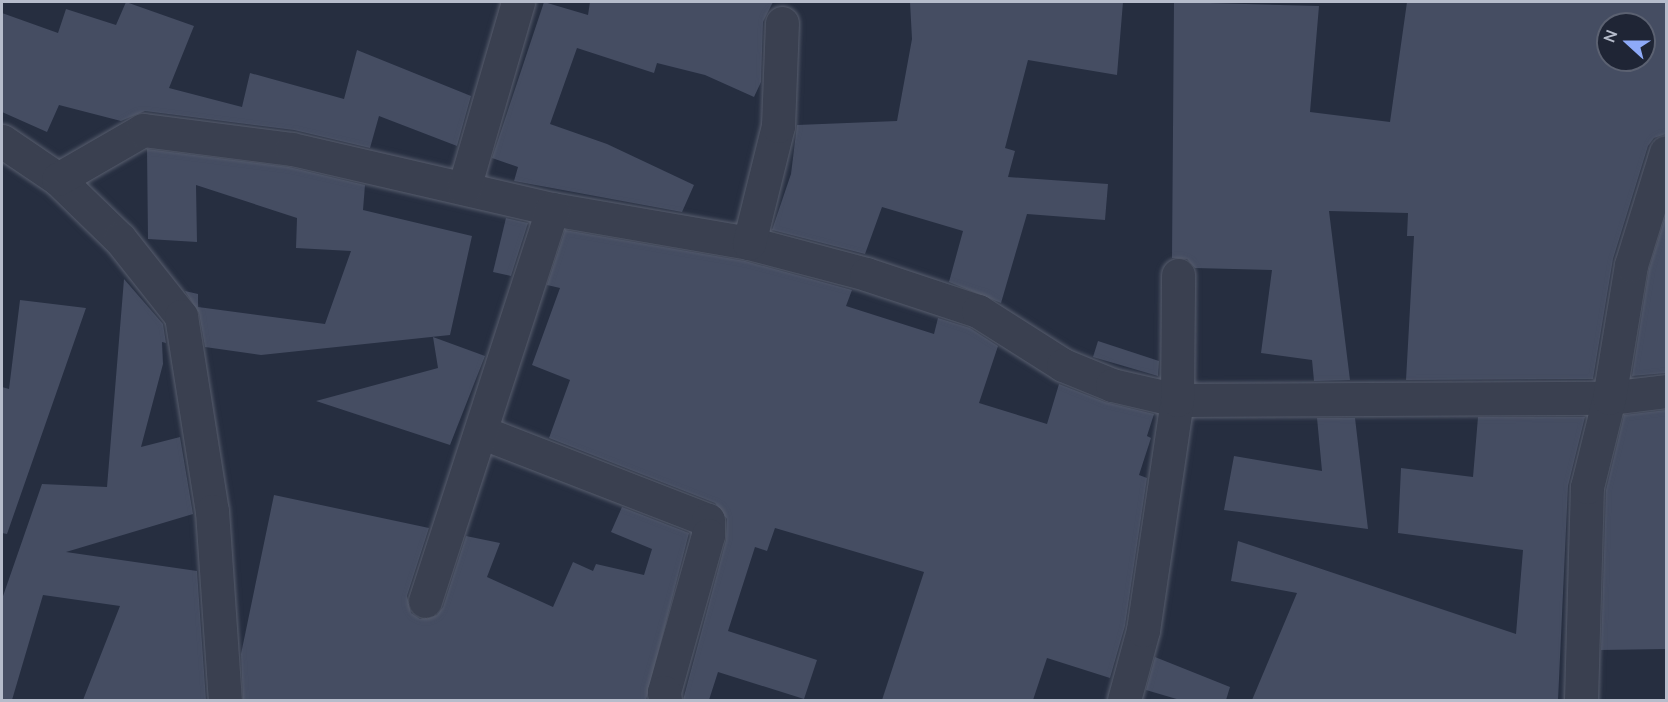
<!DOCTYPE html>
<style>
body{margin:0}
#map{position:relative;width:1668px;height:702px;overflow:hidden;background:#262e40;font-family:"Nunito Sans",sans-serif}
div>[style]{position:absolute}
.building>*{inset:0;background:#454d62}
.roads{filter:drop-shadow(0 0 2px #585e6e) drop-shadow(0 0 2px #585e6e)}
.minor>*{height:33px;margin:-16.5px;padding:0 16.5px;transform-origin:16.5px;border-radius:16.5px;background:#3a4050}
span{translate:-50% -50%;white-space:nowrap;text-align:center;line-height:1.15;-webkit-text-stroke:6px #1f2535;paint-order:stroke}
.frame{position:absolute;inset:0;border:3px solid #b6bccb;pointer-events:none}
.north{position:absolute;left:1596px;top:12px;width:60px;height:60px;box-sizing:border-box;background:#1f2535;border:2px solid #5b6171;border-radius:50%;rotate:291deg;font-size:16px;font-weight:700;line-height:24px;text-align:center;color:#b6bccb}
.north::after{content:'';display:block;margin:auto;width:21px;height:27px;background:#8eaaf8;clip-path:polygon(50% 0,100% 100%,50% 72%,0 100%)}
</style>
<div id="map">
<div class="building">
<i style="clip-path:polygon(126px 2px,194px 26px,169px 88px,242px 107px,250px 73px,344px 99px,357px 50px,471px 96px,457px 146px,379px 116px,370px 148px,294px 130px,145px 111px,121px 121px,59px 105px,47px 132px,2px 112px,2px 13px,58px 33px,66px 9px,116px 25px)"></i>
<i style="clip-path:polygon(544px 2px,588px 15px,590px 2px,773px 2px,763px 22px,761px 82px,754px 97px,705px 75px,657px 63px,654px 73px,577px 48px,550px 124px,607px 144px,694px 185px,682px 212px,514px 181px,518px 167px,492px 158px)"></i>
<i style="clip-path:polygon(910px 2px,1123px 2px,1117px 75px,1028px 60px,1005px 148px,1015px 151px,1008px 177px,1108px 184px,1105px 220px,1027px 214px,1001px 303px,949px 282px,963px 231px,882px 207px,865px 254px,772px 230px,791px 174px,797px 125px,897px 121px,912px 39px)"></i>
<i style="clip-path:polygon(evenodd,1174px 2px,1319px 6px,1310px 112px,1390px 122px,1407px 2px,1666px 2px,1666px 134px,1654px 138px,1648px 146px,1613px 259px,1593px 379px,1406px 380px,1414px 236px,1407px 236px,1408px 213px,1329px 211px,1350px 380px,1314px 381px,1312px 360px,1261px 353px,1272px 270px,1195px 268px,1187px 259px,1172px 258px,1174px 2px,1608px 24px,1644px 24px,1644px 60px,1608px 60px,1608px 24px)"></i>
<i style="clip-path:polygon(147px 149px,289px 167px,365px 185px,363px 210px,472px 236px,450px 335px,261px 355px,205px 347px,199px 313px,185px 291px,198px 294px,198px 307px,325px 324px,351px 251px,296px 248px,297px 218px,196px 185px,197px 242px,148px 239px)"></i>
<i style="clip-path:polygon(1666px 214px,1666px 373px,1632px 376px,1649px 269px)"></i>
<i style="clip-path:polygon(506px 218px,528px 223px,511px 276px,493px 272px)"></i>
<i style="clip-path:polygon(565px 230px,745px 261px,852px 290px,846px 306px,934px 334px,938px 318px,970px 328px,998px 346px,979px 403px,1047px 424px,1059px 384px,1105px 402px,1154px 414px,1147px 436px,1151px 438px,1139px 475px,1147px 478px,1125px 626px,1110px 678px,1047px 658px,1033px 700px,882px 700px,924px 572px,775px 528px,767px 551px,755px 547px,728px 631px,817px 660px,804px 699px,718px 672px,709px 700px,683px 700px,726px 540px,727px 519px,715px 503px,549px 438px,570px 380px,532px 365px,560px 288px,547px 285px)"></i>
<i style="clip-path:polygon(124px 279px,163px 324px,166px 343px,162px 342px,163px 364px,141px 447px,180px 437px,193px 514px,66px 552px,197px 571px,206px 700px,83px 700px,120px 606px,43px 595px,12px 700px,2px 699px,2px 599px,42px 484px,107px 487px)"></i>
<i style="clip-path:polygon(20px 300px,86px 308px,7px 534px,2px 533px,2px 387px,9px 389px)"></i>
<i style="clip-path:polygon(433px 337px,485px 356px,450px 445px,316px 401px,438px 368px)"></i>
<i style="clip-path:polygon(1098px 341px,1159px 361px,1158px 376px,1093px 357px)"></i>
<i style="clip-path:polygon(1666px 410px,1666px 649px,1601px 650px,1606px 490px,1624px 415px)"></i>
<i style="clip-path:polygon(1478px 417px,1585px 417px,1568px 486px,1558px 700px,1252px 700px,1297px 593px,1231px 581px,1238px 541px,1516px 634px,1523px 550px,1398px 533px,1401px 468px,1473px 477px)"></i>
<i style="clip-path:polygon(1317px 418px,1355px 418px,1368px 529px,1224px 510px,1234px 456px,1322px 471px)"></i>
<i style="clip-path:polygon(274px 495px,429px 528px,407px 596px,411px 613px,420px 619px,437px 615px,443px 607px,466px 536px,500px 543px,487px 577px,553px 607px,573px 562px,593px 571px,596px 564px,644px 575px,652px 549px,611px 532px,622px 507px,689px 533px,646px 700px,243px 700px,241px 654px)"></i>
<i style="clip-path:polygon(1155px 657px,1230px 687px,1226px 700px,1180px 700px,1146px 690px)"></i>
</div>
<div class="roads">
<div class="minor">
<i style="left:2px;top:141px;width:68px;rotate:34.2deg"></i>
<i style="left:58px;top:179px;width:86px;rotate:44.1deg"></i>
<i style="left:120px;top:239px;width:98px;rotate:51.6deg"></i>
<i style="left:181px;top:316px;width:197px;rotate:81deg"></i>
<i style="left:212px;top:511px;width:189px;rotate:86.1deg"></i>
<i style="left:58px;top:179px;width:98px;rotate:-30deg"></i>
<i style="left:143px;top:130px;width:150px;rotate:7.3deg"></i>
<i style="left:292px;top:149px;width:267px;rotate:13deg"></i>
<i style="left:552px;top:209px;width:200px;rotate:9.8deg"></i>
<i style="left:749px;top:243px;width:121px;rotate:14.8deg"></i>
<i style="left:866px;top:274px;width:118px;rotate:18.3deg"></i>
<i style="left:978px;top:311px;width:101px;rotate:32.4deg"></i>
<i style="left:1063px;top:365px;width:53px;rotate:22.2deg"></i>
<i style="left:1112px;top:385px;width:67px;rotate:13deg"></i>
<i style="left:1177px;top:400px;width:432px;rotate:-0.3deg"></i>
<i style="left:1609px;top:398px;width:57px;rotate:-7deg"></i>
<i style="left:464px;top:188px;width:194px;rotate:-73.8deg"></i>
<i style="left:749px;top:243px;width:121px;rotate:-76.1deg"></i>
<i style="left:778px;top:126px;width:103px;rotate:-87.8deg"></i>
<i style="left:481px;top:432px;width:243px;rotate:21.2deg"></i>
<i style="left:708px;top:520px;width:15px;rotate:90deg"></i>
<i style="left:708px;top:535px;width:163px;rotate:105.7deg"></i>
<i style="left:664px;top:692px;width:8px;rotate:83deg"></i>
<i style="left:425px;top:601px;width:412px;rotate:-72deg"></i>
<i style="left:1124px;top:700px;width:73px;rotate:-74.8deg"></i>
<i style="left:1143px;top:630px;width:232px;rotate:-81.6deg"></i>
<i style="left:1177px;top:400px;width:125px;rotate:-89.5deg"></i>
<i style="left:1581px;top:700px;width:213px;rotate:-88.4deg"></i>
<i style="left:1587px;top:487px;width:92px;rotate:-76.1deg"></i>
<i style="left:1609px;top:398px;width:135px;rotate:-80.6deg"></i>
<i style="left:1631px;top:265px;width:118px;rotate:-72.8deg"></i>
</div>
</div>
<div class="frame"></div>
<div class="north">N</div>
</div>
